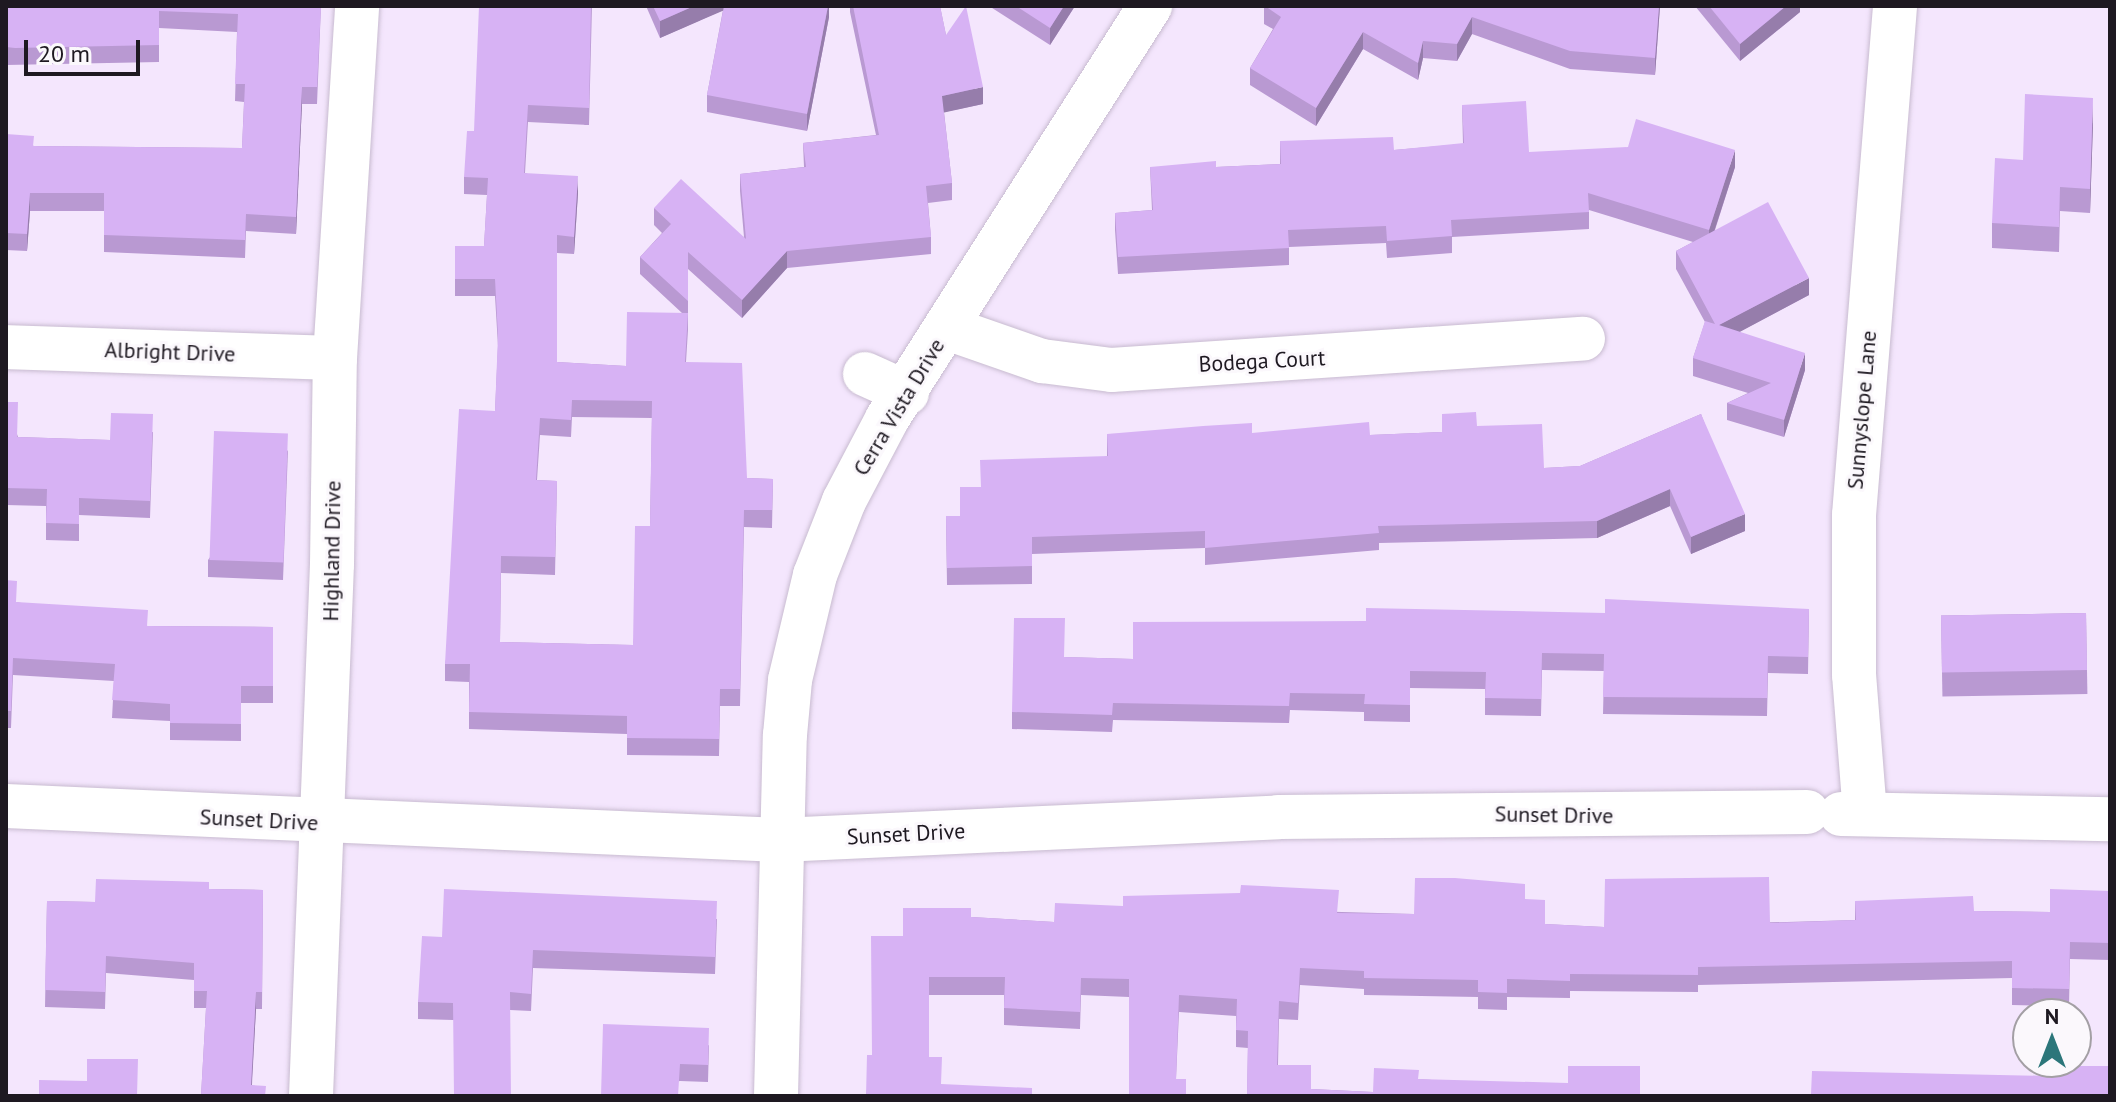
<!DOCTYPE html>
<style>
body{margin:0}
#map{position:relative;width:2116px;height:1102px;overflow:hidden;background:#f4e6fd;font-family:"PT Sans",sans-serif}
div>[style]{position:absolute}
.roads{filter:drop-shadow(0 0 2px #c8bbd0) drop-shadow(0 0 2px #c8bbd0)}
.minor>*{height:44px;margin:-22px;padding:0 22px;transform-origin:22px;border-radius:22px;background:#fff}
.wall>*{inset:0;background:#b999d2;transform-origin:0 0}
.shaded-wall>*{inset:0;background:#967dab}
.building>*{inset:0;background:#d7b2f4;transform-origin:0 0}
span{translate:-50% -50%;white-space:nowrap;text-align:center;line-height:1.15;-webkit-text-stroke:6px #fbf8fc;paint-order:stroke}
.street-label{font-size:22px;color:#1e1921}
.frame{position:absolute;inset:0;border:8px solid #1e1921;pointer-events:none}
.north{position:absolute;left:2012px;top:998px;width:80px;height:80px;box-sizing:border-box;background:#fbf8fc;border:2px solid #a39fa4;border-radius:50%;rotate:0deg;font-size:22px;font-weight:700;line-height:32px;text-align:center;color:#1e1921}
.north::after{content:'';display:block;margin:auto;width:28px;height:36px;background:#2c767a;clip-path:polygon(50% 0,100% 100%,50% 72%,0 100%)}
.scale{position:absolute;left:24px;top:40px;width:116px;height:36px;box-sizing:border-box;border:4px solid #1e1921;border-top:0;padding-left:10px;font-size:24px;line-height:28px;white-space:nowrap;color:#1e1921;-webkit-text-stroke:6px #fbf8fc;paint-order:stroke}
</style>
<div id="map">
<div class="roads">
<div class="minor">
<i style="left:947px;top:328px;width:101px;rotate:19.2deg"></i>
<i style="left:1042px;top:361px;width:70px;rotate:7.4deg"></i>
<i style="left:1111px;top:370px;width:473px;rotate:-3.8deg"></i>
<i style="left:6px;top:347px;width:329px;rotate:1.9deg"></i>
<i style="left:865px;top:374px;width:46px;rotate:24.3deg"></i>
<i style="left:6px;top:806px;width:775px;rotate:2.52deg"></i>
<i style="left:780px;top:840px;width:499px;rotate:-2.6deg"></i>
<i style="left:1278px;top:817px;width:529px;rotate:-0.54deg"></i>
<i style="left:1841px;top:814px;width:269px;rotate:1.1deg"></i>
<i style="left:1865px;top:814px;width:139px;rotate:-94.5deg"></i>
<i style="left:1854px;top:675px;width:160px;rotate:-90deg"></i>
<i style="left:1854px;top:515px;width:511px;rotate:-85.39deg"></i>
<i style="left:311px;top:1096px;width:532px;rotate:-87.74deg"></i>
<i style="left:332px;top:564px;width:206px;rotate:-89.2deg"></i>
<i style="left:335px;top:358px;width:353px;rotate:-86.4deg"></i>
<i style="left:776px;top:1096px;width:361px;rotate:-88.6deg"></i>
<i style="left:785px;top:735px;width:55px;rotate:-84.8deg"></i>
<i style="left:790px;top:680px;width:108px;rotate:-76.6deg"></i>
<i style="left:815px;top:575px;width:79px;rotate:-68.6deg"></i>
<i style="left:844px;top:501px;width:93px;rotate:-62.3deg"></i>
<i style="left:887px;top:419px;width:490px;rotate:-57.5deg"></i>
</div>
</div>
<div class="wall">
<i style="clip-path:polygon(6px 6px,321px 6px,317px 104px,302px 104px,296px 234px,246px 231px,245px 258px,104px 252px,104px 211px,30px 211px,27px 251px,6px 250px,6px 134px,34px 146px,242px 148px,244px 102px,235px 101px,237px 32px,159px 28px,159px 62px,6px 65px)"></i>
<i style="clip-path:polygon(evenodd,592px 6px,589px 125px,528px 122px,525px 173px,578px 193px,574px 254px,557px 253px,557px 362px,626px 366px,682px 313px,640px 274px,640px 257px,662px 233px,654px 225px,654px 208px,744px 237px,740px 191px,740px 174px,804px 167px,803px 143px,876px 135px,850px 12px,850px 6px,940px 6px,946px 35px,983px 104px,944px 112px,952px 183px,952px 200px,928px 203px,931px 237px,931px 254px,787px 268px,742px 318px,688px 269px,688px 330px,686px 362px,747px 478px,773px 479px,772px 528px,744px 527px,740px 706px,720px 706px,719px 756px,627px 755px,627px 734px,469px 729px,469px 682px,445px 681px,445px 664px,495px 411px,498px 346px,495px 296px,455px 296px,455px 246px,484px 246px,487px 195px,464px 194px,464px 177px,592px 6px,572px 417px,652px 418px,650px 526px,633px 645px,500px 642px,501px 573px,555px 575px,557px 481px,537px 480px,540px 435px,571px 437px,572px 417px)"></i>
<i style="clip-path:polygon(646px 6px,829px 6px,829px 17px,807px 131px,707px 112px,707px 95px,723px 10px,660px 38px)"></i>
<i style="clip-path:polygon(989px 6px,1075px 6px,1050px 45px)"></i>
<i style="clip-path:polygon(1660px 6px,1655px 75px,1570px 69px,1472px 34px,1457px 61px,1423px 58px,1418px 80px,1363px 49px,1316px 126px,1250px 85px,1250px 68px,1273px 29px,1264px 24px,1264px 7px)"></i>
<i style="clip-path:polygon(1695px 6px,1800px 6px,1800px 12px,1740px 61px)"></i>
<i style="clip-path:polygon(1462px 105px,1529px 152px,1735px 167px,1715px 230px,1809px 295px,1739px 332px,1805px 370px,1784px 437px,1727px 420px,1727px 403px,1748px 393px,1693px 376px,1693px 358px,1705px 322px,1676px 269px,1676px 251px,1693px 242px,1589px 210px,1589px 229px,1452px 237px,1452px 253px,1387px 258px,1386px 243px,1289px 247px,1289px 265px,1118px 274px,1115px 230px,1115px 213px,1152px 210px,1150px 167px,1216px 167px,1280px 164px,1280px 141px,1394px 150px,1463px 144px)"></i>
<i style="clip-path:polygon(2093px 123px,2090px 213px,2060px 211px,2059px 252px,1992px 248px,1992px 223px,2023px 160px)"></i>
<i style="clip-path:polygon(6px 402px,18px 437px,110px 440px,153px 432px,150px 518px,79px 515px,79px 541px,46px 540px,46px 506px,6px 505px)"></i>
<i style="clip-path:polygon(1701px 414px,1745px 531px,1691px 554px,1670px 506px,1597px 538px,1379px 543px,1379px 550px,1205px 565px,1205px 548px,1032px 554px,1032px 584px,947px 585px,946px 516px,960px 516px,1107px 456px,1107px 434px,1252px 433px,1370px 435px,1442px 432px,1477px 426px,1544px 468px,1580px 466px)"></i>
<i style="clip-path:polygon(288px 450px,283px 580px,208px 577px,208px 560px)"></i>
<i style="clip-path:polygon(6px 580px,16px 602px,148px 626px,273px 627px,273px 703px,241px 703px,241px 741px,170px 740px,170px 721px,112px 718px,114px 681px,13px 675px,11px 728px,6px 728px)"></i>
<i style="clip-path:polygon(1809px 609px,1808px 674px,1768px 673px,1767px 716px,1603px 714px,1604px 671px,1542px 670px,1541px 716px,1485px 715px,1485px 689px,1410px 688px,1410px 722px,1364px 721px,1364px 712px,1290px 710px,1289px 723px,1113px 720px,1112px 732px,1012px 729px,1012px 712px,1064px 657px,1133px 659px,1366px 621px,1605px 613px)"></i>
<i style="left:2086px;top:613px;width:81px;height:145px;rotate:89deg"></i>
<i style="clip-path:polygon(209px 889px,263px 890px,262px 1009px,256px 1009px,252px 1085px,266px 1096px,201px 1096px,206px 1008px,194px 1008px,194px 980px,106px 973px,105px 1009px,45px 1007px,47px 901px,95px 902px)"></i>
<i style="clip-path:polygon(2110px 891px,2110px 960px,2070px 959px,2069px 1006px,2012px 1005px,2012px 978px,1698px 985px,1698px 992px,1570px 991px,1570px 998px,1507px 997px,1507px 1010px,1478px 1009px,1478px 997px,1364px 995px,1364px 989px,1300px 985px,1298px 1020px,1279px 1019px,1278px 1065px,1311px 1089px,1373px 1092px,1419px 1079px,1640px 1096px,2110px 1096px,1247px 1096px,1248px 1048px,1236px 1047px,1236px 1016px,1179px 1012px,1176px 1079px,1186px 1096px,1129px 997px,1081px 995px,1080px 1029px,1004px 1025px,1004px 995px,929px 995px,866px 1096px,872px 1055px,903px 936px,971px 917px,1054px 922px,1123px 906px,1414px 914px,1525px 900px,1545px 924px,1604px 927px,1855px 920px,1855px 901px,1974px 911px,2050px 912px)"></i>
<i style="clip-path:polygon(717px 919px,715px 974px,533px 968px,531px 1011px,510px 1010px,453px 1020px,418px 1019px,418px 1002px,442px 937px)"></i>
<i style="clip-path:polygon(709px 1045px,708px 1082px,680px 1081px,601px 1096px)"></i>
</div>
<div class="shaded-wall">
<i style="clip-path:polygon(694px 6px,727px 6px,727px 9px,660px 38px,660px 21px)"></i>
<i style="clip-path:polygon(828px 6px,829px 6px,829px 17px,807px 131px,807px 114px)"></i>
<i style="clip-path:polygon(1064px 6px,1075px 6px,1050px 45px,1050px 28px)"></i>
<i style="clip-path:polygon(1659px 6px,1660px 6px,1655px 75px,1655px 58px)"></i>
<i style="clip-path:polygon(1786px 6px,1800px 6px,1800px 12px,1740px 61px,1740px 44px)"></i>
<i style="clip-path:polygon(1472px 17px,1472px 34px,1457px 61px,1457px 44px)"></i>
<i style="clip-path:polygon(1363px 32px,1363px 49px,1316px 126px,1316px 108px)"></i>
<i style="clip-path:polygon(1423px 41px,1423px 58px,1418px 80px,1418px 63px)"></i>
<i style="clip-path:polygon(302px 87px,302px 104px,296px 234px,296px 217px)"></i>
<i style="clip-path:polygon(983px 87px,983px 104px,942px 113px,942px 96px)"></i>
<i style="clip-path:polygon(2093px 98px,2093px 123px,2090px 213px,2090px 189px)"></i>
<i style="clip-path:polygon(1735px 150px,1735px 167px,1709px 247px,1709px 230px)"></i>
<i style="clip-path:polygon(578px 176px,578px 193px,574px 254px,574px 237px)"></i>
<i style="clip-path:polygon(30px 193px,30px 211px,27px 251px,27px 234px)"></i>
<i style="clip-path:polygon(787px 251px,787px 268px,742px 318px,742px 300px)"></i>
<i style="clip-path:polygon(1809px 278px,1809px 295px,1719px 343px,1719px 325px)"></i>
<i style="clip-path:polygon(1805px 353px,1805px 370px,1784px 437px,1784px 420px)"></i>
<i style="clip-path:polygon(1670px 489px,1670px 506px,1597px 538px,1597px 521px)"></i>
<i style="clip-path:polygon(1745px 514px,1745px 531px,1691px 554px,1691px 537px)"></i>
<i style="clip-path:polygon(256px 992px,256px 1009px,251px 1096px,251px 1085px)"></i>
</div>
<div class="building">
<i style="clip-path:polygon(6px 6px,321px 6px,317px 87px,302px 87px,296px 217px,246px 214px,245px 240px,104px 235px,104px 193px,30px 193px,27px 234px,6px 233px,6px 134px,34px 136px,33px 146px,242px 148px,245px 84px,235px 84px,238px 14px,159px 11px,159px 45px,15px 48px,6px 47px)"></i>
<i style="clip-path:polygon(evenodd,479px 6px,591px 6px,589px 108px,528px 105px,524px 173px,578px 176px,574px 237px,557px 235px,557px 362px,626px 366px,627px 312px,688px 313px,685px 362px,742px 363px,747px 478px,773px 479px,772px 510px,744px 510px,740px 689px,720px 689px,719px 739px,627px 738px,627px 716px,469px 712px,470px 664px,445px 664px,459px 409px,495px 411px,498px 336px,495px 279px,455px 279px,455px 246px,484px 246px,488px 178px,464px 177px,467px 131px,474px 131px,479px 6px,572px 400px,652px 401px,650px 526px,635px 526px,633px 645px,500px 642px,501px 556px,555px 557px,557px 481px,536px 480px,540px 418px,571px 420px,572px 400px)"></i>
<i style="clip-path:polygon(653px 6px,694px 6px,660px 21px)"></i>
<i style="clip-path:polygon(724px 6px,828px 6px,807px 114px,707px 95px)"></i>
<i style="clip-path:polygon(853px 6px,940px 6px,946px 35px,966px 6px,983px 87px,942px 96px,952px 183px,926px 186px,931px 237px,787px 251px,742px 300px,688px 252px,688px 301px,640px 257px,671px 224px,654px 208px,681px 179px,746px 239px,740px 174px,806px 167px,803px 143px,879px 135px)"></i>
<i style="clip-path:polygon(1016px 6px,1064px 6px,1050px 28px)"></i>
<i style="clip-path:polygon(1265px 6px,1659px 6px,1655px 58px,1570px 51px,1472px 17px,1457px 44px,1423px 41px,1418px 63px,1363px 32px,1316px 108px,1250px 68px,1281px 17px)"></i>
<i style="clip-path:polygon(1709px 6px,1786px 6px,1740px 44px)"></i>
<i style="clip-path:polygon(2025px 94px,2093px 98px,2090px 189px,2060px 187px,2059px 227px,1992px 223px,1995px 158px,2023px 160px)"></i>
<i style="clip-path:polygon(1526px 101px,1529px 152px,1628px 147px,1636px 119px,1735px 150px,1709px 230px,1588px 193px,1589px 212px,1451px 220px,1452px 236px,1387px 241px,1386px 226px,1288px 230px,1289px 248px,1118px 257px,1115px 213px,1153px 210px,1150px 167px,1216px 161px,1216px 167px,1281px 164px,1280px 141px,1393px 137px,1394px 150px,1464px 143px,1462px 105px)"></i>
<i style="clip-path:polygon(1768px 202px,1809px 278px,1719px 325px,1805px 353px,1784px 420px,1727px 403px,1771px 383px,1693px 358px,1705px 321px,1715px 324px,1676px 251px)"></i>
<i style="clip-path:polygon(6px 402px,18px 402px,17px 437px,110px 440px,111px 413px,153px 414px,150px 501px,79px 498px,79px 524px,46px 523px,47px 489px,6px 488px)"></i>
<i style="clip-path:polygon(1476px 412px,1477px 426px,1542px 424px,1544px 468px,1580px 466px,1701px 414px,1745px 514px,1691px 537px,1670px 489px,1597px 521px,1378px 526px,1379px 533px,1205px 548px,1205px 531px,1032px 537px,1032px 566px,947px 568px,946px 516px,960px 516px,960px 487px,981px 487px,980px 460px,1108px 456px,1107px 434px,1203px 426px,1252px 423px,1252px 433px,1369px 422px,1370px 435px,1442px 432px,1442px 414px)"></i>
<i style="left:214px;top:431px;width:74px;height:129px;rotate:2deg"></i>
<i style="clip-path:polygon(6px 580px,17px 581px,16px 602px,148px 610px,147px 626px,273px 627px,273px 686px,241px 686px,241px 724px,170px 723px,170px 704px,112px 700px,115px 664px,13px 658px,11px 711px,6px 711px)"></i>
<i style="clip-path:polygon(1605px 599px,1809px 609px,1808px 657px,1768px 656px,1767px 698px,1603px 697px,1604px 654px,1542px 653px,1541px 699px,1485px 698px,1486px 672px,1410px 671px,1410px 705px,1364px 704px,1365px 694px,1290px 693px,1289px 706px,1113px 703px,1112px 715px,1012px 712px,1014px 618px,1065px 618px,1064px 657px,1133px 659px,1133px 622px,1366px 621px,1366px 608px,1605px 613px)"></i>
<i style="left:2086px;top:613px;width:57px;height:145px;rotate:89deg"></i>
<i style="clip-path:polygon(1769px 877px,1770px 923px,1856px 920px,1855px 901px,1973px 896px,1974px 911px,2050px 912px,2050px 889px,2110px 891px,2110px 943px,2070px 942px,2069px 989px,2012px 988px,2012px 961px,1698px 967px,1698px 975px,1570px 974px,1570px 981px,1507px 979px,1507px 993px,1478px 992px,1478px 980px,1364px 978px,1364px 971px,1300px 968px,1298px 1003px,1279px 1001px,1277px 1065px,1311px 1065px,1311px 1089px,1373px 1092px,1374px 1068px,1419px 1070px,1418px 1079px,1568px 1083px,1568px 1066px,1640px 1066px,1640px 1096px,1811px 1094px,1812px 1071px,2050px 1076px,2049px 1066px,2110px 1066px,2110px 1096px,1247px 1096px,1248px 1031px,1236px 1030px,1237px 999px,1179px 995px,1176px 1079px,1186px 1079px,1186px 1096px,1129px 1096px,1129px 979px,1081px 978px,1080px 1012px,1004px 1008px,1005px 977px,929px 977px,929px 1057px,942px 1057px,941px 1084px,1032px 1088px,1032px 1096px,866px 1096px,867px 1055px,872px 1055px,871px 936px,903px 936px,903px 908px,971px 908px,971px 917px,1054px 922px,1055px 903px,1123px 906px,1123px 896px,1240px 893px,1241px 885px,1339px 890px,1337px 913px,1414px 914px,1415px 878px,1455px 878px,1525px 884px,1525px 899px,1545px 900px,1545px 924px,1604px 927px,1605px 879px)"></i>
<i style="clip-path:polygon(96px 879px,209px 882px,209px 889px,263px 890px,262px 992px,256px 992px,251px 1085px,266px 1086px,265px 1096px,201px 1096px,207px 991px,194px 991px,194px 963px,106px 956px,105px 992px,45px 990px,47px 901px,95px 902px)"></i>
<i style="clip-path:polygon(444px 889px,717px 901px,715px 957px,533px 950px,531px 994px,510px 992px,511px 1096px,454px 1096px,453px 1003px,418px 1002px,422px 936px,442px 937px)"></i>
<i style="clip-path:polygon(603px 1024px,709px 1028px,708px 1065px,680px 1064px,678px 1096px,601px 1096px)"></i>
<i style="clip-path:polygon(87px 1059px,138px 1059px,137px 1096px,39px 1096px,39px 1080px,87px 1081px)"></i>
</div>
<div class="street-label">
<span style="left:170px;top:352px;rotate:2deg">Albright Drive</span>
<span style="left:1262px;top:361px;rotate:-3deg">Bodega Court</span>
<span style="left:899px;top:407px;rotate:-59deg">Cerra Vista Drive</span>
<span style="left:1862px;top:410px;rotate:-85deg">Sunnyslope Lane</span>
<span style="left:332px;top:551px;rotate:-89deg">Highland Drive</span>
<span style="left:1554px;top:815px;rotate:1deg">Sunset Drive</span>
<span style="left:259px;top:820px;rotate:3deg">Sunset Drive</span>
<span style="left:906px;top:834px;rotate:-3deg">Sunset Drive</span>
</div>
<div class="frame"></div>
<div class="north">N</div>
<div class="scale">20 m</div>
</div>
